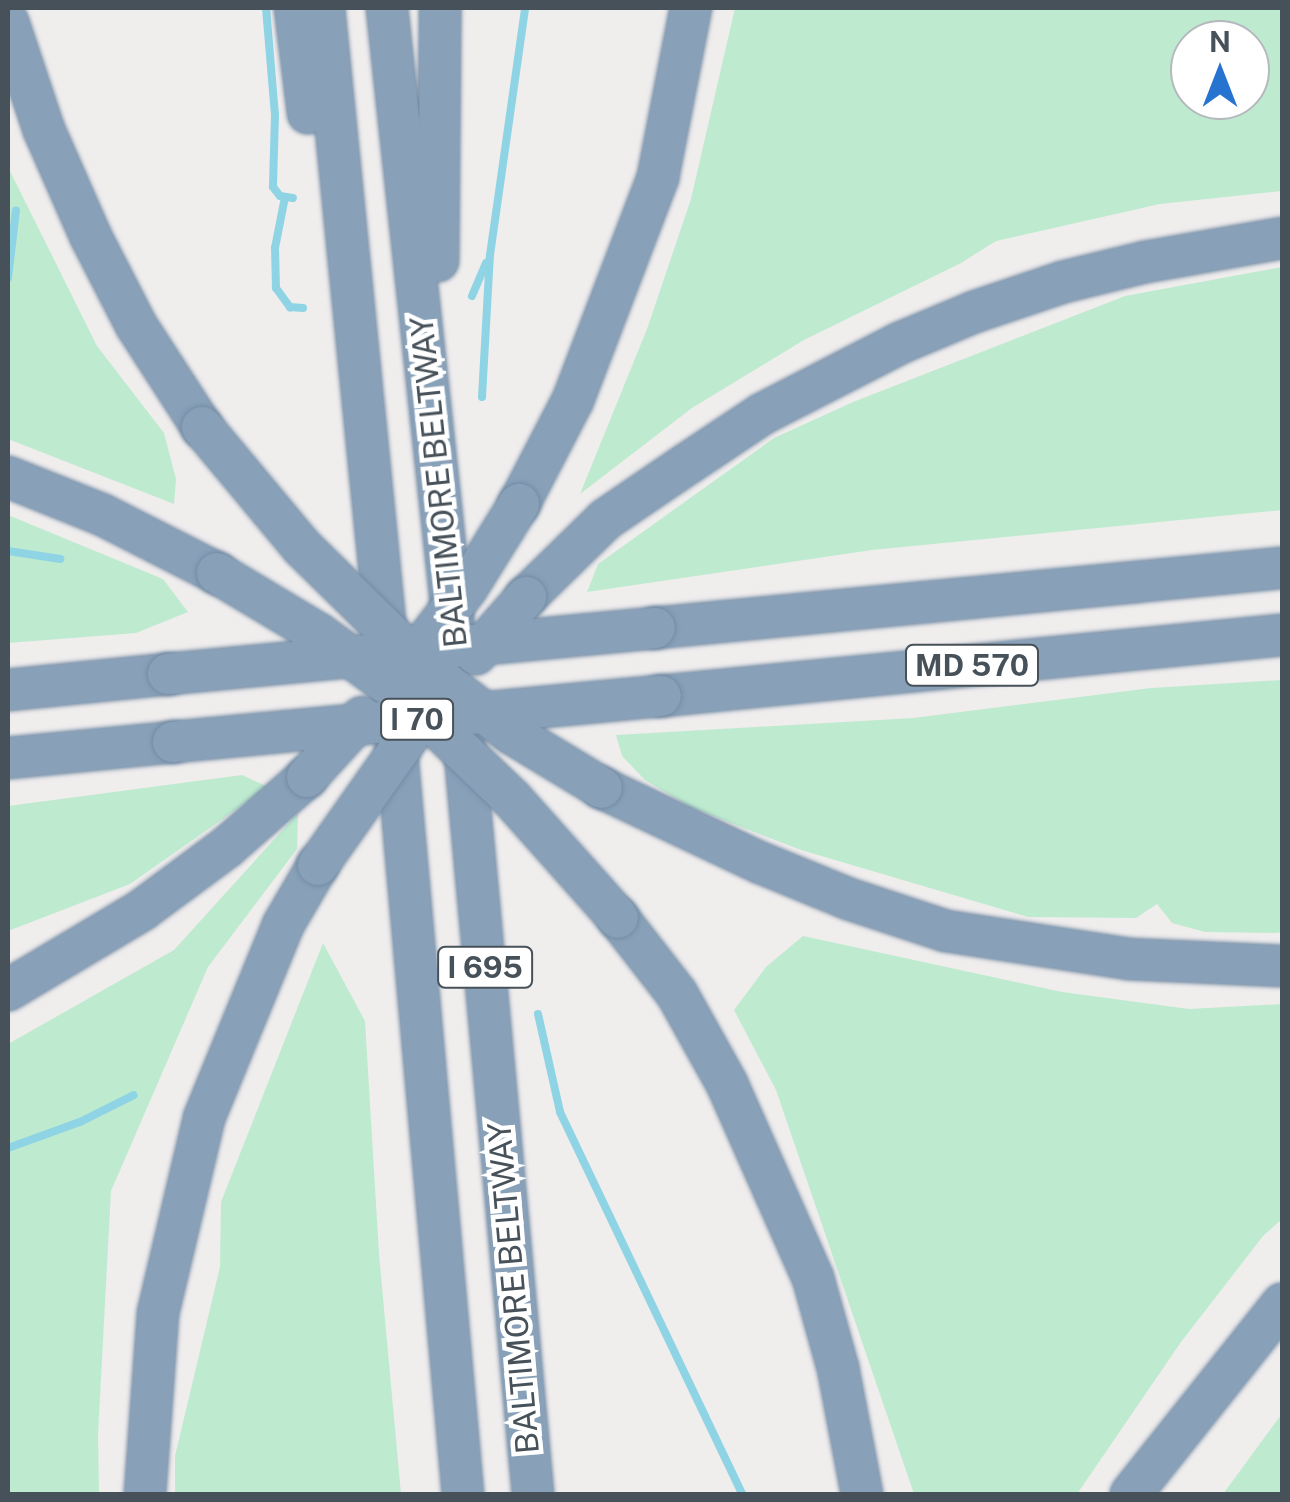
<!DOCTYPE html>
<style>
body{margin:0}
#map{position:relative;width:1290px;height:1502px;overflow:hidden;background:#f0eded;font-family:"Public Sans",sans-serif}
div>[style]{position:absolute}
.green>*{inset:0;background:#beebcf}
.stream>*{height:8px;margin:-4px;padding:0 4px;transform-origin:4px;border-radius:4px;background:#8fd4e4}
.roads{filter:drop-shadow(0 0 2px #748ca4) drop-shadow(0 0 2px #748ca4)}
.highway>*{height:40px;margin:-20px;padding:0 20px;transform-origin:20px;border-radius:20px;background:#88a1b9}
.bridges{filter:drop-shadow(0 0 2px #748ca4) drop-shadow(0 0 2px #748ca4)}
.highway-bridge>*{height:40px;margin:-20px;padding:0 20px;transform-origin:20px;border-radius:20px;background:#88a1b9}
span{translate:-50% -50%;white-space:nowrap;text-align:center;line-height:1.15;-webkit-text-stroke:9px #fff;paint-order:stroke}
.shield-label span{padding:2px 8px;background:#fff;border:2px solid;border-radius:8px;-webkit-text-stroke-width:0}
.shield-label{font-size:30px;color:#475159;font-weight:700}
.street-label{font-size:32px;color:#475159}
.frame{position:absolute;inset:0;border:10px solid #475159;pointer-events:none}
.north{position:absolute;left:1170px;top:20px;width:100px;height:100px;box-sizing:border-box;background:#fff;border:2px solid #b5b9bd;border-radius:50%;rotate:0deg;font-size:28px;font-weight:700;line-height:40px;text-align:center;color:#475159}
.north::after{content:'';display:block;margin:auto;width:35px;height:45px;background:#2774d0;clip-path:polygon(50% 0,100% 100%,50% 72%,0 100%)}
</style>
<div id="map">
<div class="green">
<i style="clip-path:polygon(evenodd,735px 8px,1282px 8px,1282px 191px,1160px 204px,996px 241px,961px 263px,804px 340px,692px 408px,580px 494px,647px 329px,691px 199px,735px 8px,1190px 40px,1250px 40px,1250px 100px,1190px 100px,1190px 40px)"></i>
<i style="clip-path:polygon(8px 167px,97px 346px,164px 433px,176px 479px,174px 504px,8px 439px)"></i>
<i style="clip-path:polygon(1282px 267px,1282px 510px,872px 550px,587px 592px,598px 564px,774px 438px,853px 402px,1125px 296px)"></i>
<i style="clip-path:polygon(8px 515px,163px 579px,188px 612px,136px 633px,8px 643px)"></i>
<i style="clip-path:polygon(1282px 680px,1282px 932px,1276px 933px,1205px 932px,1172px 923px,1157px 904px,1136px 918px,1028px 917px,801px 850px,690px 807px,645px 780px,622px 756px,616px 735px,913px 718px,1151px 688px)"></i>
<i style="clip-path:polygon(242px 775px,268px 787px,130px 884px,8px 931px,8px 806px)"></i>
<i style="clip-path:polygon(298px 813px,297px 849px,208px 967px,111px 1191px,98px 1434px,99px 1494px,8px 1494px,8px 1044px,174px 950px)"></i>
<i style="clip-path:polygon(803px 936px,1062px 992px,1189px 1009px,1282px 1004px,1282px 1219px,1263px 1236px,1181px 1342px,1077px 1494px,914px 1494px,776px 1090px,734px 1010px,766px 967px)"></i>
<i style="clip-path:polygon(323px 943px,365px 1021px,379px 1254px,401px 1494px,175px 1494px,175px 1456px,220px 1267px,221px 1202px)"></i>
<i style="clip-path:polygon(1282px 1414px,1282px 1494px,1223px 1494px,1281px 1415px)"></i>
</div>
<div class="stream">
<i style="left:266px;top:8px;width:107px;rotate:85.2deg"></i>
<i style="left:275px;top:115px;width:72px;rotate:91.6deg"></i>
<i style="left:273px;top:187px;width:11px;rotate:52deg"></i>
<i style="left:280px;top:196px;width:13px;rotate:9deg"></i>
<i style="left:285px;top:197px;width:52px;rotate:101.1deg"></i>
<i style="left:275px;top:248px;width:40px;rotate:88.6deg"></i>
<i style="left:276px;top:288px;width:24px;rotate:54deg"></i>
<i style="left:290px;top:307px;width:13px;rotate:4deg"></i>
<i style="left:8px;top:278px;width:68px;rotate:-83.3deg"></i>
<i style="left:472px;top:296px;width:36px;rotate:-67deg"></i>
<i style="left:482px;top:397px;width:142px;rotate:-86.8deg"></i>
<i style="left:490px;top:255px;width:249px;rotate:-81.9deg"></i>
<i style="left:8px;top:551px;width:53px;rotate:8.7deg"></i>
<i style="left:538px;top:1014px;width:100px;rotate:77.3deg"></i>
<i style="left:560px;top:1112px;width:423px;rotate:64.5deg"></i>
<i style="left:8px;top:1148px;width:77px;rotate:-19.9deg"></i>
<i style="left:80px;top:1122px;width:60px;rotate:-26.6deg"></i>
</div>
<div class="roads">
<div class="highway">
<i style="left:295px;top:8px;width:106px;rotate:82.9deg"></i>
<i style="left:324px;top:8px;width:649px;rotate:84.34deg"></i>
<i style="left:387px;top:8px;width:626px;rotate:83.85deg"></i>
<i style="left:8px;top:22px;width:114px;rotate:71.6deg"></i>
<i style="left:44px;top:130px;width:117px;rotate:66.3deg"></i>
<i style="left:91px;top:237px;width:99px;rotate:62.9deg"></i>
<i style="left:136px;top:325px;width:121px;rotate:57.1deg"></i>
<i style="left:438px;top:261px;width:253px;rotate:-89.5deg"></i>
<i style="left:8px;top:477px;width:102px;rotate:21.8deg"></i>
<i style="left:103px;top:515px;width:128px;rotate:27deg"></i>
<i style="left:519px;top:504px;width:117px;rotate:-62.6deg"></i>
<i style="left:573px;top:400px;width:239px;rotate:-69.1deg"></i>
<i style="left:658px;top:177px;width:172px;rotate:-79deg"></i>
<i style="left:526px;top:597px;width:112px;rotate:-44.3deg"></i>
<i style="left:606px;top:519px;width:98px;rotate:-34.2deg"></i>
<i style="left:687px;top:464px;width:90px;rotate:-33.7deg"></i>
<i style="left:762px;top:414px;width:155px;rotate:-27.2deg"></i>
<i style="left:900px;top:343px;width:80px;rotate:-22.7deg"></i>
<i style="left:974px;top:312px;width:94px;rotate:-18.6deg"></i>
<i style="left:1063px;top:282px;width:84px;rotate:-13.7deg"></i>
<i style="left:1145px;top:262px;width:139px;rotate:-9.9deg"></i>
<i style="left:655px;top:628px;width:630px;rotate:-5.47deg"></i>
<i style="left:8px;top:690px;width:161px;rotate:-5.7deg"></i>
<i style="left:661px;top:696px;width:624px;rotate:-5.61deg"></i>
<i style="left:395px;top:731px;width:766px;rotate:84.91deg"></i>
<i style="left:463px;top:732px;width:765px;rotate:84.75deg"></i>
<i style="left:8px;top:758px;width:166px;rotate:-5.5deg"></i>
<i style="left:602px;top:788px;width:176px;rotate:25.3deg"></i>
<i style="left:761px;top:863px;width:95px;rotate:22.2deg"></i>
<i style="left:849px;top:899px;width:102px;rotate:18.3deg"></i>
<i style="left:946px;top:931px;width:184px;rotate:8.7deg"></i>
<i style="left:1128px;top:959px;width:154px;rotate:2.6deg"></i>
<i style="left:618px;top:918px;width:96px;rotate:52.2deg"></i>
<i style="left:677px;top:994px;width:103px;rotate:60.9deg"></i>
<i style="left:727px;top:1084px;width:212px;rotate:66.1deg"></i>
<i style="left:813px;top:1278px;width:93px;rotate:74.5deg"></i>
<i style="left:838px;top:1368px;width:128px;rotate:79.2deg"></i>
<i style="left:8px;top:990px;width:156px;rotate:-30.8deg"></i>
<i style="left:142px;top:910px;width:106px;rotate:-36.5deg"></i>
<i style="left:227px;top:847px;width:106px;rotate:-41.2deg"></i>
<i style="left:145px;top:1494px;width:181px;rotate:-85.9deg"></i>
<i style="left:158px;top:1313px;width:200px;rotate:-76.7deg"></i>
<i style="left:204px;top:1118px;width:209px;rotate:-67.7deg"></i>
<i style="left:283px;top:925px;width:69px;rotate:-59.7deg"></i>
<i style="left:1131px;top:1494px;width:243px;rotate:-51.5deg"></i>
</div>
</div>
<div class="bridges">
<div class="highway-bridge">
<i style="left:202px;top:427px;width:156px;rotate:50.2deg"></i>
<i style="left:302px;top:547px;width:168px;rotate:44.5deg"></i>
<i style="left:422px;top:665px;width:112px;rotate:37.4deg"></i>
<i style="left:511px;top:733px;width:106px;rotate:31.1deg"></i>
<i style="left:217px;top:573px;width:119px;rotate:30.9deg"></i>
<i style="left:319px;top:634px;width:109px;rotate:36deg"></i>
<i style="left:407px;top:698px;width:146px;rotate:43.9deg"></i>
<i style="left:512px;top:799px;width:159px;rotate:48.3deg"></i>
<i style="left:476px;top:654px;width:76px;rotate:-48.7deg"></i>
<i style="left:410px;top:662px;width:93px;rotate:-52.4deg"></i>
<i style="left:467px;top:588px;width:99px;rotate:-58.2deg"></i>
<i style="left:168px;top:674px;width:489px;rotate:-5.4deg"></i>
<i style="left:173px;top:742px;width:490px;rotate:-5.4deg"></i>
<i style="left:307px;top:777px;width:81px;rotate:-47.5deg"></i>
<i style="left:318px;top:865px;width:196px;rotate:-54.8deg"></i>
</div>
</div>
<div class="shield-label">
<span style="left:972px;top:665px">MD 570</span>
<span style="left:417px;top:719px">I 70</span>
<span style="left:485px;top:967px">I 695</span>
</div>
<div class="street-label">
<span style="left:439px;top:482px;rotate:-96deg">BALTIMORE BELTWAY</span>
<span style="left:514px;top:1288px;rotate:-95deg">BALTIMORE BELTWAY</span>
</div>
<div class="frame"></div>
<div class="north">N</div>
</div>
